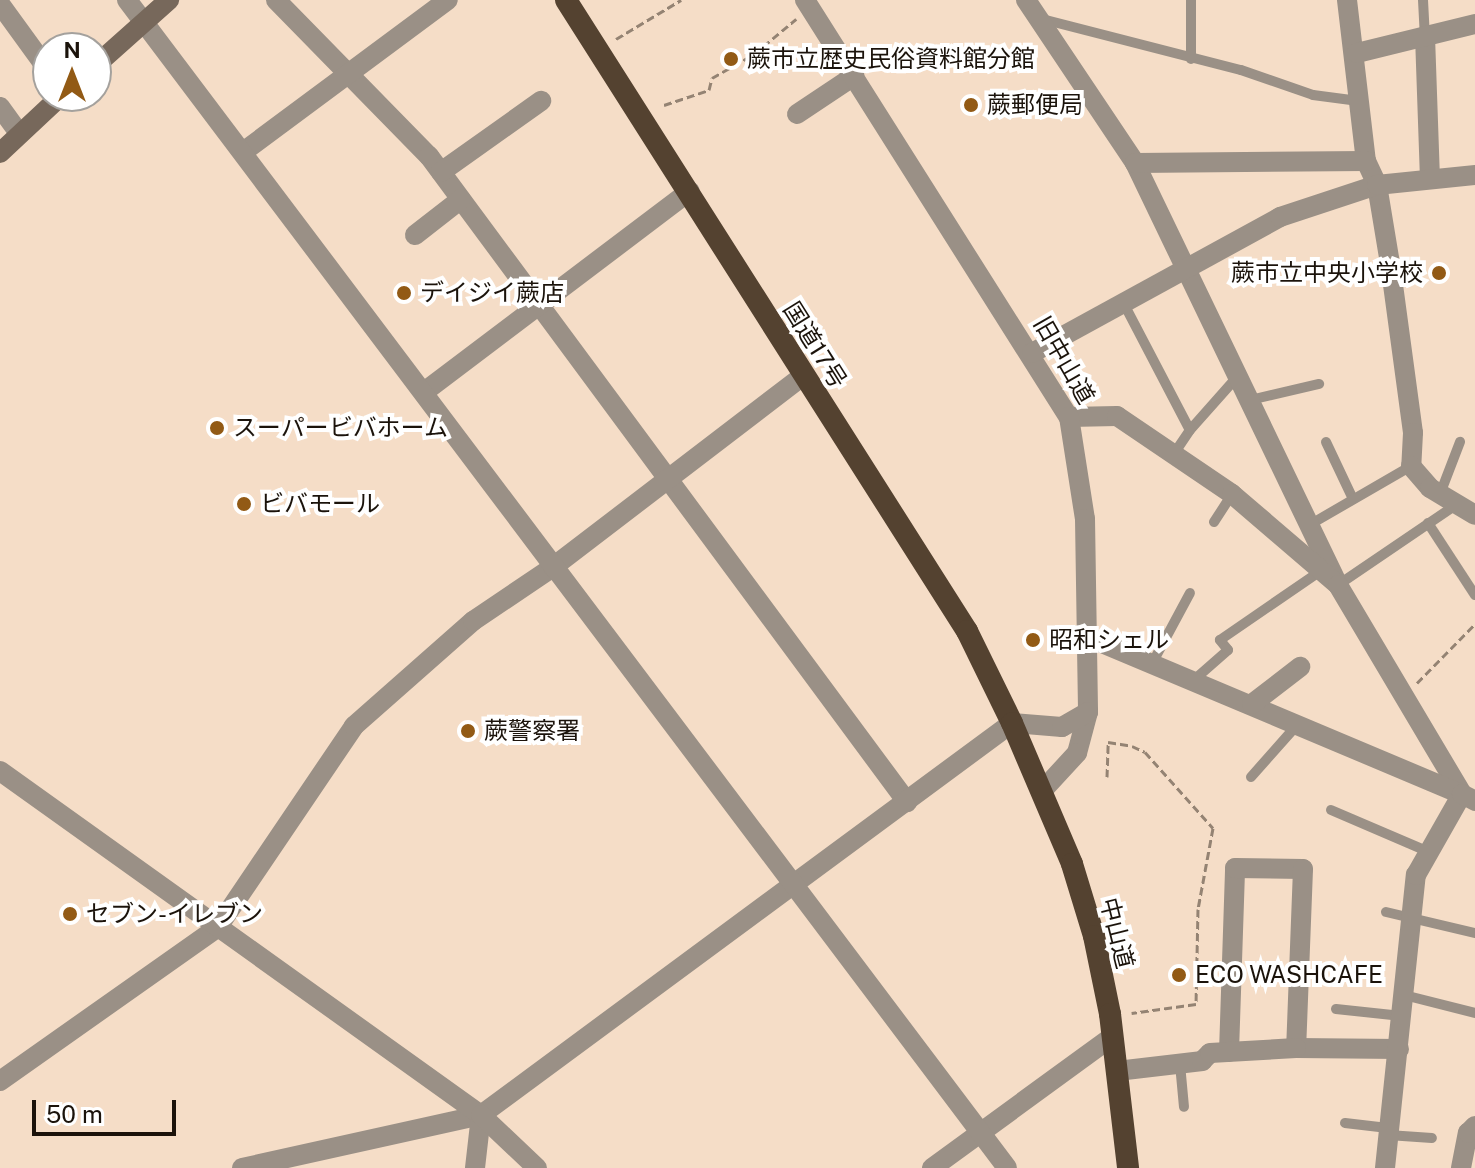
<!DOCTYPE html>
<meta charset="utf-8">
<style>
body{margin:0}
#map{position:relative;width:1475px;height:1168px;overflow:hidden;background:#f5ddc7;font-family:"Public Sans","Noto Sans JP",sans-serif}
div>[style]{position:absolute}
.path>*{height:3px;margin-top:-1.5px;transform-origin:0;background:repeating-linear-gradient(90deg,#948373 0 8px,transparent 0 12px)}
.service>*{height:10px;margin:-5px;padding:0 5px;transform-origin:5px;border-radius:5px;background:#9a9086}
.minor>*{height:20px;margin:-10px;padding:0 10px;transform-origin:10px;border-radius:10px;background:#9a9086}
.tertiary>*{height:20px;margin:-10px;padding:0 10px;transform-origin:10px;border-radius:10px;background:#9a9086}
.secondary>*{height:20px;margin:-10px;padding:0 10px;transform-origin:10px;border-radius:10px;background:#77685b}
.trunk>*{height:22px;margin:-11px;padding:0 11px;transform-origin:11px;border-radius:11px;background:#544230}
.dots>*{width:22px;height:22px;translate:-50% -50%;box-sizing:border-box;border:4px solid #fff;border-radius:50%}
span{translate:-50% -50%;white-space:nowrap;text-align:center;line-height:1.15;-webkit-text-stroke:8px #fff;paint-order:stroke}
.poi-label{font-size:24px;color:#1b130b}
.left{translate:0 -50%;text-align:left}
.right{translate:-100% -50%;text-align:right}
.street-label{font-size:24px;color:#1b130b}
.north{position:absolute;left:32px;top:32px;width:80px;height:80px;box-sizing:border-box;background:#fff;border:2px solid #a4a19d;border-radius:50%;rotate:0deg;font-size:22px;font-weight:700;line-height:32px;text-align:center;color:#1b130b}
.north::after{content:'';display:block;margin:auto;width:28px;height:36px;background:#925a15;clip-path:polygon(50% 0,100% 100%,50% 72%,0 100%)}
.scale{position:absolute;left:32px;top:1100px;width:144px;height:36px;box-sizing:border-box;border:4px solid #1b130b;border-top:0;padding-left:10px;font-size:24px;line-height:28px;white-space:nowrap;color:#1b130b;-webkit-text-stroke:6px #fff;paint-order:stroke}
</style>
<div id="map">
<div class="path">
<i style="left:616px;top:39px;width:76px;rotate:-31deg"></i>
<i style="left:664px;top:105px;width:47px;rotate:-18.4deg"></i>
<i style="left:709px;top:90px;width:12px;rotate:-76deg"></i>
<i style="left:712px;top:78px;width:48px;rotate:-29.7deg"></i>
<i style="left:754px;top:54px;width:55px;rotate:-39.8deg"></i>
<i style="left:1417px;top:683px;width:83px;rotate:-45.5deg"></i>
<i style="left:1107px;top:777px;width:35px;rotate:-88deg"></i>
<i style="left:1108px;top:742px;width:24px;rotate:9deg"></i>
<i style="left:1132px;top:746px;width:14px;rotate:25deg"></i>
<i style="left:1145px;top:752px;width:102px;rotate:48.2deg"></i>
<i style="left:1213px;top:828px;width:82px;rotate:100.5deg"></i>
<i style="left:1198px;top:909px;width:95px;rotate:91.2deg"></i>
<i style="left:1196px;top:1004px;width:65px;rotate:172deg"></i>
</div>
<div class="service">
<i style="left:1423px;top:0;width:36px;rotate:87deg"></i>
<i style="left:1042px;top:19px;width:205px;rotate:14.4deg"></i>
<i style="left:1241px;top:70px;width:76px;rotate:19.1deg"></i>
<i style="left:1313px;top:95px;width:46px;rotate:7.4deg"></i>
<i style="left:1191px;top:59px;width:59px;rotate:-90deg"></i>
<i style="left:1124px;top:304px;width:142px;rotate:62.4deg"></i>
<i style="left:1190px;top:430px;width:30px;rotate:124deg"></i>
<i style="left:1250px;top:400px;width:71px;rotate:-13.1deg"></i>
<i style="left:1190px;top:430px;width:72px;rotate:-48.4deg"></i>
<i style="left:1326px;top:442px;width:63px;rotate:64.7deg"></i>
<i style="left:1440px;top:494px;width:56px;rotate:-69deg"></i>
<i style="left:1214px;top:522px;width:33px;rotate:-57deg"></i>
<i style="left:1428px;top:523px;width:86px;rotate:56.9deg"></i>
<i style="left:1311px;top:524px;width:116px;rotate:-30.1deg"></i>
<i style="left:1338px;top:585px;width:144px;rotate:-34.2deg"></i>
<i style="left:1154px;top:660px;width:76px;rotate:-61.8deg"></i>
<i style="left:1195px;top:679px;width:44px;rotate:-41.3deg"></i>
<i style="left:1228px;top:650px;width:13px;rotate:-129deg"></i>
<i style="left:1220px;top:640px;width:120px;rotate:-34.5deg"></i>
<i style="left:1251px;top:777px;width:69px;rotate:-48.5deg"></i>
<i style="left:1331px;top:810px;width:107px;rotate:23.2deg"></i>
<i style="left:1386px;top:912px;width:91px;rotate:13.3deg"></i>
<i style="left:1404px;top:995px;width:73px;rotate:14.2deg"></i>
<i style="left:1336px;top:1009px;width:66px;rotate:6.1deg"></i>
<i style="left:1180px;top:1064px;width:43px;rotate:84.7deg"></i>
<i style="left:1345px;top:1123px;width:43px;rotate:6.6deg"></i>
<i style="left:1388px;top:1135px;width:44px;rotate:3.9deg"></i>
</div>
<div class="minor">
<i style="left:276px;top:0;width:219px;rotate:45.6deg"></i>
<i style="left:429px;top:156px;width:804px;rotate:53.5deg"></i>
<i style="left:1026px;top:0;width:196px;rotate:56.2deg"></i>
<i style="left:1135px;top:163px;width:468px;rotate:64.3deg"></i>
<i style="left:1347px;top:0;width:162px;rotate:83.3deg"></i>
<i style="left:1366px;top:161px;width:26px;rotate:65deg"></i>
<i style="left:1377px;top:185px;width:86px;rotate:80.6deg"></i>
<i style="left:1391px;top:270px;width:164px;rotate:82.3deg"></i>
<i style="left:1413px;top:433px;width:33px;rotate:93deg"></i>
<i style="left:1411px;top:466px;width:29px;rotate:49deg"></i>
<i style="left:1430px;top:488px;width:52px;rotate:31deg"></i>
<i style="left:0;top:4px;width:82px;rotate:54deg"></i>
<i style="left:1425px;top:36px;width:140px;rotate:88deg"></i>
<i style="left:1357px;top:53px;width:122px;rotate:-13.8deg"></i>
<i style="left:0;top:107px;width:32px;rotate:54deg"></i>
<i style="left:797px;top:114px;width:69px;rotate:-33.7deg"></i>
<i style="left:243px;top:152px;width:255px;rotate:-36.6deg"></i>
<i style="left:1135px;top:163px;width:231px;rotate:-0.5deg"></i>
<i style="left:441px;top:172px;width:123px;rotate:-35.4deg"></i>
<i style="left:415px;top:235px;width:58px;rotate:-38deg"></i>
<i style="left:424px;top:392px;width:333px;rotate:-37.1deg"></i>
<i style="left:1069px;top:417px;width:48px;rotate:-1.2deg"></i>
<i style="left:1117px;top:416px;width:139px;rotate:34.1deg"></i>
<i style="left:1232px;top:494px;width:140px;rotate:40.6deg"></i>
<i style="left:1338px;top:585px;width:243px;rotate:59.3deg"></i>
<i style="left:1090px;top:638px;width:403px;rotate:22.8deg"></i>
<i style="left:1252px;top:704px;width:61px;rotate:-37.6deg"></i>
<i style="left:1229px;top:1052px;width:184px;rotate:-88.1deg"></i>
<i style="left:1235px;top:868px;width:68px;rotate:0.8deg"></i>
<i style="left:1303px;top:869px;width:179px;rotate:92.2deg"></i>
<i style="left:1296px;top:1048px;width:103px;rotate:0.6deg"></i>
<i style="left:1117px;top:1071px;width:86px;rotate:-6.7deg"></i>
<i style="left:1202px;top:1061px;width:11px;rotate:-45deg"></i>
<i style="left:1210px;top:1053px;width:86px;rotate:-3.3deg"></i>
<i style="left:0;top:1081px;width:267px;rotate:-35.2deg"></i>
<i style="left:218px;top:927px;width:243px;rotate:-55.9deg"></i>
<i style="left:354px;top:726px;width:159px;rotate:-41.4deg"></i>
<i style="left:473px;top:621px;width:97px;rotate:-34deg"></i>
<i style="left:553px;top:567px;width:315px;rotate:-37.4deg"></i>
<i style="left:242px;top:1168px;width:245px;rotate:-12.5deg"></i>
<i style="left:481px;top:1115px;width:660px;rotate:-36.44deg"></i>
<i style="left:475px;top:1168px;width:53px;rotate:-83.5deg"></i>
<i style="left:932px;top:1168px;width:224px;rotate:-36.1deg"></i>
<i style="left:1385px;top:1168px;width:295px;rotate:-84deg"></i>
<i style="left:1416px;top:875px;width:93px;rotate:-60.4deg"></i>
<i style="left:1461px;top:1168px;width:36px;rotate:-79deg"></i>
<i style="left:1468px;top:1133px;width:10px;rotate:-45deg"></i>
</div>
<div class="tertiary">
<i style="left:127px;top:0;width:1462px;rotate:53deg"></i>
<i style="left:805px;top:0;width:494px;rotate:57.7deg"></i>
<i style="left:1069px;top:417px;width:103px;rotate:81.1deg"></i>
<i style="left:1085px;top:519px;width:193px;rotate:89.1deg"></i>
<i style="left:1088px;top:712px;width:42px;rotate:105deg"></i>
<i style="left:1077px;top:753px;width:50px;rotate:132.6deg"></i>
<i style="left:1032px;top:353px;width:283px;rotate:-28.7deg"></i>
<i style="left:1280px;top:217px;width:102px;rotate:-18.3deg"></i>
<i style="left:1377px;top:185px;width:99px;rotate:-5.8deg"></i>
<i style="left:1012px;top:723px;width:50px;rotate:4.6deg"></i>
<i style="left:1062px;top:727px;width:30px;rotate:-30deg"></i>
<i style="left:0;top:771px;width:591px;rotate:35.57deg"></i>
<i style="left:481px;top:1115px;width:77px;rotate:43.4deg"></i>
<i style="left:1462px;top:794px;width:15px;rotate:28deg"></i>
</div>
<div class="secondary">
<i style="left:96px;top:65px;width:98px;rotate:-41.7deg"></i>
<i style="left:0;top:153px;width:83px;rotate:-43.1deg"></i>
</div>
<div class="trunk">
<i style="left:566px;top:0;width:748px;rotate:57.56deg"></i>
<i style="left:967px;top:631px;width:102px;rotate:63.9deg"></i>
<i style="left:1012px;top:723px;width:153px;rotate:66.9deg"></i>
<i style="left:1072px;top:864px;width:75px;rotate:73deg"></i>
<i style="left:1094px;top:936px;width:80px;rotate:78.4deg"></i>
<i style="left:1110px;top:1014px;width:155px;rotate:83.3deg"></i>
</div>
<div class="dots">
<i style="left:731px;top:59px;background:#925a15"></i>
<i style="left:971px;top:105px;background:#925a15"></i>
<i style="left:1439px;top:273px;background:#925a15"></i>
<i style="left:404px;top:293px;background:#925a15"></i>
<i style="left:217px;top:428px;background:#925a15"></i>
<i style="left:244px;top:504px;background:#925a15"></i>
<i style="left:1033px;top:640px;background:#925a15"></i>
<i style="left:468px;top:731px;background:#925a15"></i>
<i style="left:70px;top:914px;background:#925a15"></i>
<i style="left:1179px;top:975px;background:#925a15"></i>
</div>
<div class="poi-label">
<span class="left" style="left:747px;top:59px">蕨市立歴史民俗資料館分館</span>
<span class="left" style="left:987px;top:105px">蕨郵便局</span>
<span class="right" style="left:1423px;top:273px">蕨市立中央小学校</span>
<span class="left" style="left:420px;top:293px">デイジイ蕨店</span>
<span class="left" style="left:233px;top:428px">スーパービバホーム</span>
<span class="left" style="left:260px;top:504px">ビバモール</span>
<span class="left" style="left:1049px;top:640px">昭和シェル</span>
<span class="left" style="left:484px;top:731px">蕨警察署</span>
<span class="left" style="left:86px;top:914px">セブン-イレブン</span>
<span class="left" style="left:1195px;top:975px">ECO WASHCAFE</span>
</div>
<div class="street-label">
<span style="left:815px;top:345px;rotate:58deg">国道17号</span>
<span style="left:1064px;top:360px;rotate:60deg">旧中山道</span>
<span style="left:1117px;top:933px;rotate:76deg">中山道</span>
</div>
<div class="north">N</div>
<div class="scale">50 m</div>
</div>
